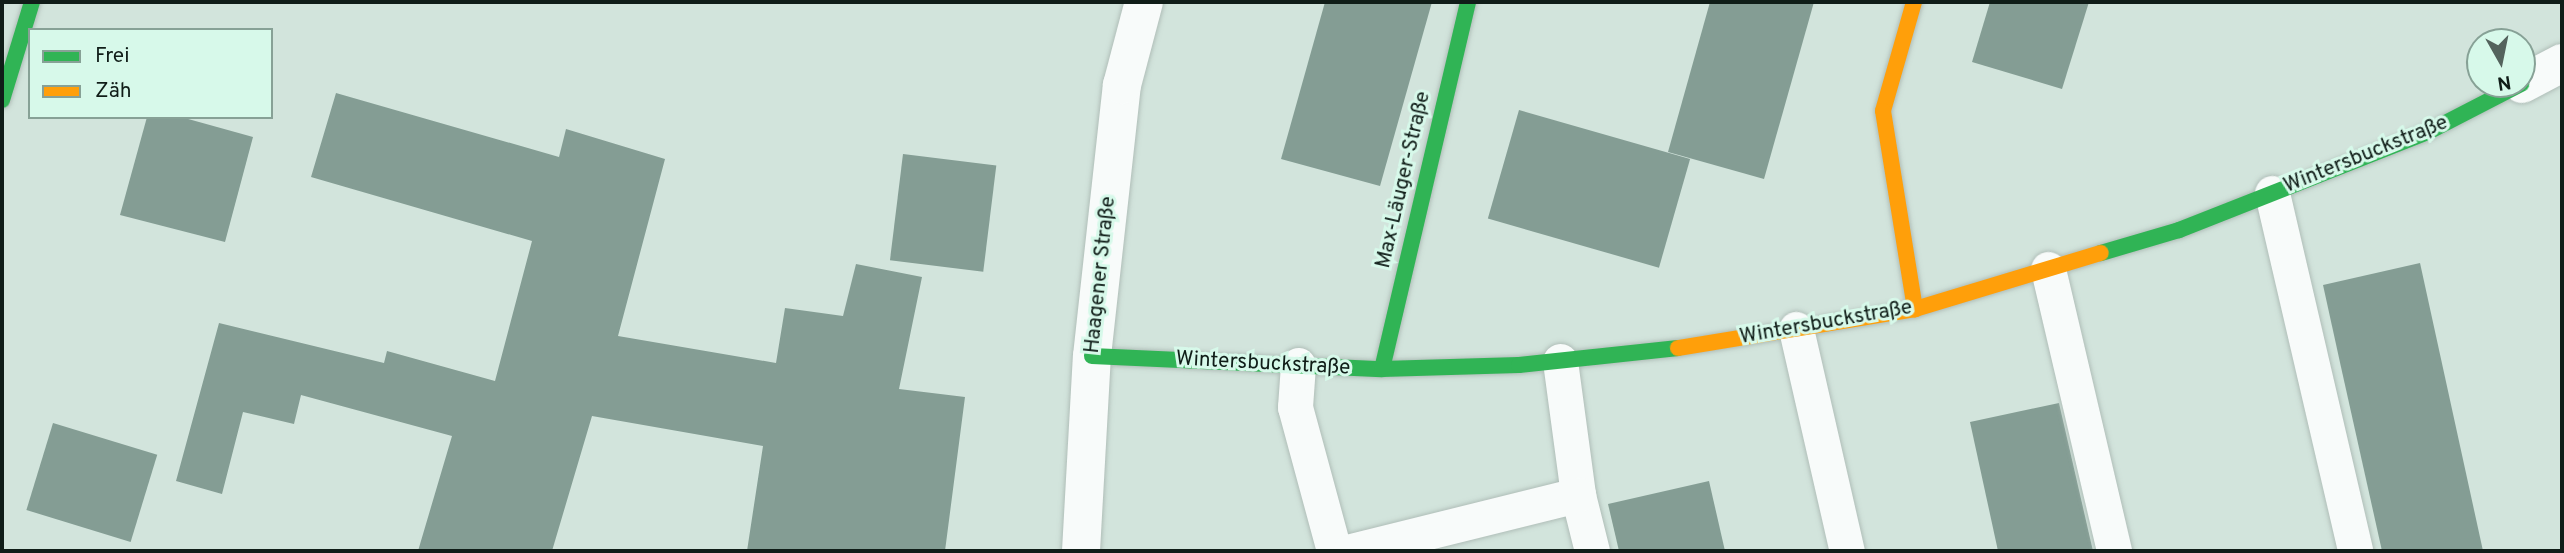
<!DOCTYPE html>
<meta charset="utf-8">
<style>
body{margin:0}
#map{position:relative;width:2564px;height:553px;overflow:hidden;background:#d2e4dc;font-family:Overpass,sans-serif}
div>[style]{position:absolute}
.building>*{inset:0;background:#849d94;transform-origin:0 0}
.roads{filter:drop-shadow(0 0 2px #b0beb8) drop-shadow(0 0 2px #b0beb8)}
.lane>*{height:35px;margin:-17.5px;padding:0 17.5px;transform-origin:17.5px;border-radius:17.5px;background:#f8fbfa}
.street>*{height:38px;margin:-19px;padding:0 19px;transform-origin:19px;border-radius:19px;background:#f8fbfa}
.fast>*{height:16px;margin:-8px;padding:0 8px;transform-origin:8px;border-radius:8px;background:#30b455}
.slow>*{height:16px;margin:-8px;padding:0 8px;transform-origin:8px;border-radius:8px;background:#ff9f0a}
span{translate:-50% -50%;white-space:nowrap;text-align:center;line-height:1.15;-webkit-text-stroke:6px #d7f9ea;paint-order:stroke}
.street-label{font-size:21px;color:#101d18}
.frame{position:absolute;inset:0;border:4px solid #101d18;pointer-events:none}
.legend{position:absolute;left:28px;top:28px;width:245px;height:91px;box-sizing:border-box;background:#d7f9ea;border:2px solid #87a196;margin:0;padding:9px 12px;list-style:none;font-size:21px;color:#101d18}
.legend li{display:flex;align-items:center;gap:14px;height:35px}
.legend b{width:35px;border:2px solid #87a196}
.north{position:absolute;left:2466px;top:28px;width:70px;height:70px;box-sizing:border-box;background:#d7f9ea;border:2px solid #87a196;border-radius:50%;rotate:171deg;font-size:19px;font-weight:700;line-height:28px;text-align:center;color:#101d18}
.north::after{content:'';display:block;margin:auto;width:24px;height:32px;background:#54635d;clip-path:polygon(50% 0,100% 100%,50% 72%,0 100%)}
</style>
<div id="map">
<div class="building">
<i style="clip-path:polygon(1325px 2px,1432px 2px,1380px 186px,1281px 159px)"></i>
<i style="clip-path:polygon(1710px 2px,1814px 2px,1764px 179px,1668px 152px)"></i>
<i style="clip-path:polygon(1990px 2px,2089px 2px,2062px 89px,1972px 62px)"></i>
<i style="clip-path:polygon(336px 93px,559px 157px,566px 129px,665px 159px,618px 336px,776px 363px,785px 308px,843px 316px,856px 264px,922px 277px,899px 389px,965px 397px,945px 551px,747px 551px,763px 446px,592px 416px,552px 551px,418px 551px,452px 436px,301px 395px,294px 424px,243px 412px,222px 494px,176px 481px,219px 323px,384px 363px,387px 351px,495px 381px,532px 241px,311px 177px)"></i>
<i style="left:1519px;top:110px;width:178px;height:113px;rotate:16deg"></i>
<i style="clip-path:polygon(147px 117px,181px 117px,253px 137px,225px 242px,120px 215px)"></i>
<i style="left:903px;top:154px;width:94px;height:107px;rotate:7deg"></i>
<i style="clip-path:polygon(2420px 263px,2483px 551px,2382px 551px,2341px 367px,2323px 285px)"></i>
<i style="clip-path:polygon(2059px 403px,2093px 551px,1998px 551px,1970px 422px)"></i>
<i style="left:53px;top:423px;width:109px;height:91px;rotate:17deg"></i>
<i style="clip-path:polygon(1709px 481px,1725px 551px,1619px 551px,1608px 504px)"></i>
</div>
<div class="roads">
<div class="lane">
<i style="left:2272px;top:193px;width:367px;rotate:76.9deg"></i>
<i style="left:2048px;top:269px;width:290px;rotate:76.8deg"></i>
<i style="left:1796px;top:329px;width:228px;rotate:77.1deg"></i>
<i style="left:1560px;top:361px;width:135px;rotate:82.3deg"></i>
<i style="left:1578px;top:495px;width:58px;rotate:76deg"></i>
<i style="left:1298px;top:365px;width:42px;rotate:94.1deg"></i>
<i style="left:1295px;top:407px;width:149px;rotate:74.8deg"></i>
<i style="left:1351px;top:551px;width:234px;rotate:-13.9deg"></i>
</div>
<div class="street">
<i style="left:2522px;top:84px;width:45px;rotate:-27.7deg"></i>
<i style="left:1081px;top:551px;width:195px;rotate:-86.8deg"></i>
<i style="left:1092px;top:356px;width:273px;rotate:-83.7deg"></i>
<i style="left:1122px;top:85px;width:86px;rotate:-75.2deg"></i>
</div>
<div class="fast">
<i style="left:2px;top:100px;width:102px;rotate:-73deg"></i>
<i style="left:2101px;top:253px;width:81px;rotate:-16.4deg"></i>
<i style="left:2179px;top:230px;width:268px;rotate:-21.5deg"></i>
<i style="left:2428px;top:132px;width:105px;rotate:-27.3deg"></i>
<i style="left:1092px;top:356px;width:290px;rotate:2.6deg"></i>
<i style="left:1382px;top:369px;width:137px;rotate:-1.7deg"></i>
<i style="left:1519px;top:365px;width:160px;rotate:-6.1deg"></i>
<i style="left:1382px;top:369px;width:377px;rotate:-76.8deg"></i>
</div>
<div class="slow">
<i style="left:1914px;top:2px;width:113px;rotate:105.9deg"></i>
<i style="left:1883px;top:111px;width:201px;rotate:80.8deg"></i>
<i style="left:1678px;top:348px;width:240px;rotate:-9.3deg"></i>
<i style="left:1915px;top:309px;width:194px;rotate:-16.8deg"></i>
</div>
</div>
<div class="street-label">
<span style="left:2366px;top:155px;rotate:-22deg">Wintersbuckstraße</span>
<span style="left:1404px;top:180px;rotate:-77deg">Max-Läuger-Straße</span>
<span style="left:1101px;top:275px;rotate:-84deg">Haagener Straße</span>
<span style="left:1826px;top:323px;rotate:-10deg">Wintersbuckstraße</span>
<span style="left:1263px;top:364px;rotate:3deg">Wintersbuckstraße</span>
</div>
<div class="frame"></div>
<ul class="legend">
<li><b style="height:9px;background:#30b455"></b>Frei</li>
<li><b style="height:9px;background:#ff9f0a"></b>Zäh</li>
</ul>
<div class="north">N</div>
</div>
